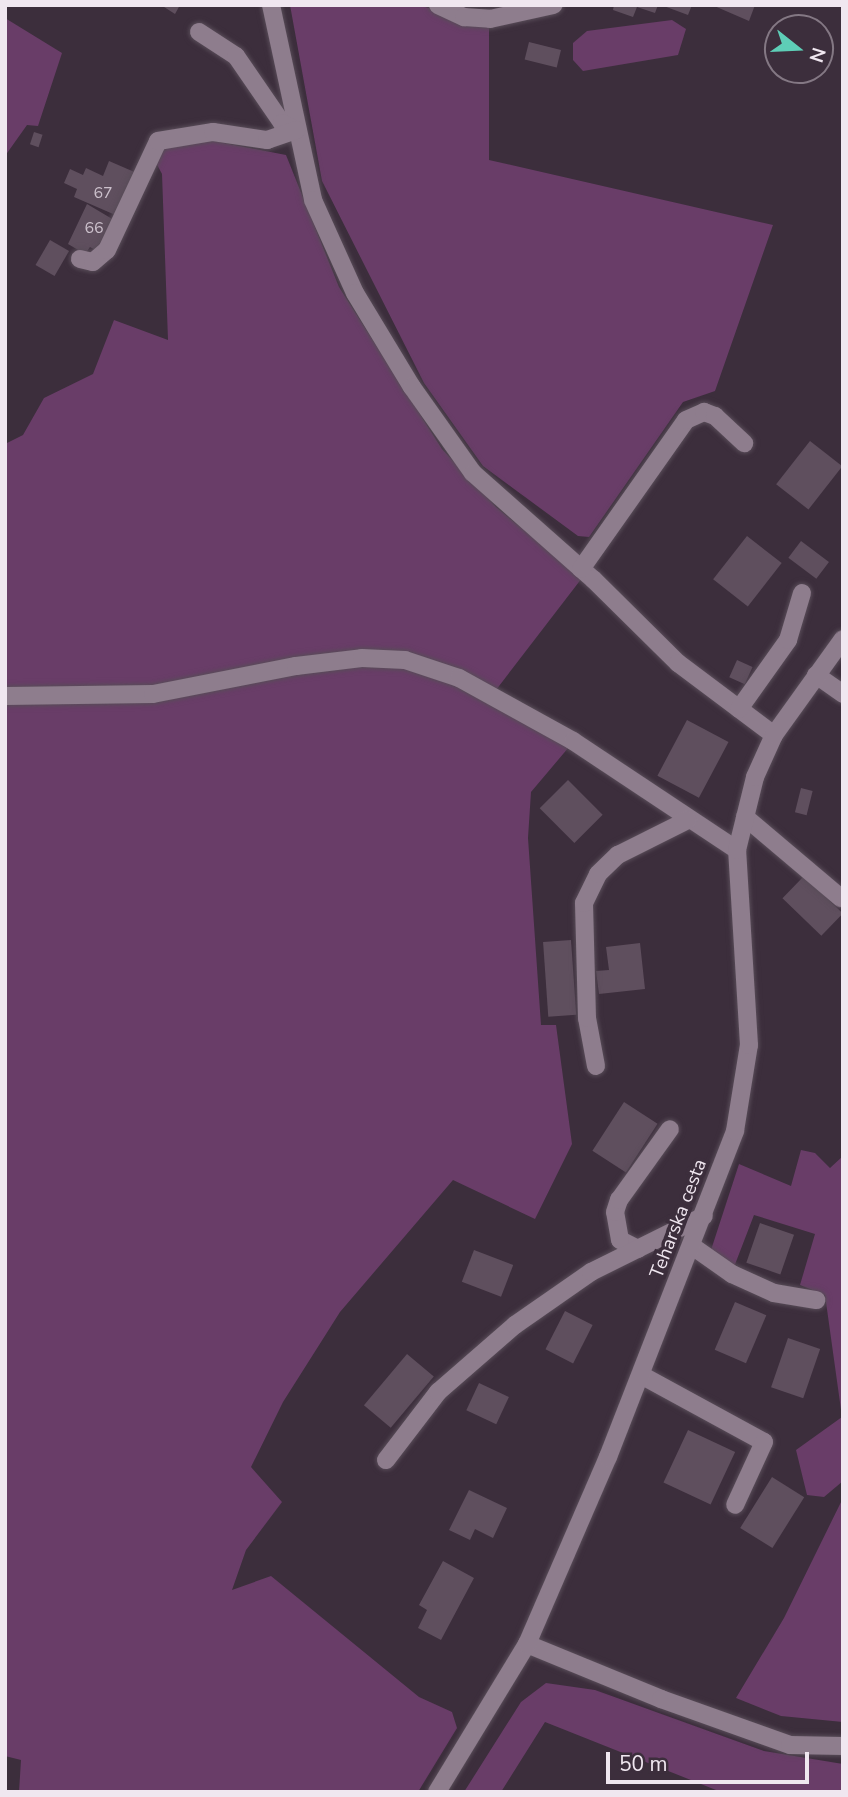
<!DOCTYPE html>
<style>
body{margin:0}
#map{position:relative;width:848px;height:1797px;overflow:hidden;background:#3c2e3c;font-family:"Nunito Sans",sans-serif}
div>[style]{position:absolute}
.green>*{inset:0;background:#693d68}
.building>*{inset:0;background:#5f4f5e;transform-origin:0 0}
.roads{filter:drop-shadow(0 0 2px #584c58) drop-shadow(0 0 2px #584c58)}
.minor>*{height:18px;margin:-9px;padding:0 9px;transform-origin:9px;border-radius:9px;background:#8e7d8d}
span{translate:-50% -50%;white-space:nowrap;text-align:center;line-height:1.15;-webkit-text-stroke:7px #3c2e3c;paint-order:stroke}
.number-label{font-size:16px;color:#ccc1cc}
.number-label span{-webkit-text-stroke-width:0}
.street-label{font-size:19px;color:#f0e7f0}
.frame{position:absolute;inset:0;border:7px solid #f0e7f0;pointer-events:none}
.north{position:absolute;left:764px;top:14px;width:70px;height:70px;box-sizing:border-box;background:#3c2e3c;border:2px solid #847884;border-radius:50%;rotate:108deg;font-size:19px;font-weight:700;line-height:28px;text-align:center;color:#f0e7f0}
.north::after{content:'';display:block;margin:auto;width:24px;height:32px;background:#5eceb7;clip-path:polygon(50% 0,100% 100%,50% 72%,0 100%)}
.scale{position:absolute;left:606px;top:1752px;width:203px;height:32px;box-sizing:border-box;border:4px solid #f0e7f0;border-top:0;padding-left:9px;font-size:21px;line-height:24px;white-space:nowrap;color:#f0e7f0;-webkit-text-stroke:5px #3c2e3c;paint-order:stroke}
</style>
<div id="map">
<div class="green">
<i style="clip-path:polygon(290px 5px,418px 5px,489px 24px,489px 160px,773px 225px,715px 391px,683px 402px,589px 537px,578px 536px,483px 466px,424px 383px,322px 181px)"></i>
<i style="clip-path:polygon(5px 18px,62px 53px,38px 126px,27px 125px,5px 156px)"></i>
<i style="clip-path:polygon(672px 20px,686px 29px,678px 55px,583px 71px,573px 60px,573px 43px,587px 31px)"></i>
<i style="clip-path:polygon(193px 137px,286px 155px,339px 287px,442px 449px,496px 507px,582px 578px,496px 690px,419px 656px,146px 686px,5px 687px,5px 444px,23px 435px,44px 398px,93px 374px,114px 320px,168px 340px,162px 174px,152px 155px,162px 146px)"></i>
<i style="clip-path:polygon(377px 665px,407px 666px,436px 676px,569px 747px,531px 792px,528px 838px,541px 1025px,556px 1025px,572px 1144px,535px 1219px,453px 1180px,340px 1312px,283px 1402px,251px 1467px,282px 1502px,246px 1550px,232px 1590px,271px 1576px,419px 1697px,452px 1712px,457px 1728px,418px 1792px,19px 1792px,21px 1760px,5px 1756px,5px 699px,117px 703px,316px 668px)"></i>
<i style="clip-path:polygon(801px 1150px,815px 1153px,830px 1168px,843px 1156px,843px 1481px,824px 1497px,807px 1495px,796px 1450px,842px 1417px,825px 1295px,800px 1285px,815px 1234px,754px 1215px,734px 1267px,711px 1250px,739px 1164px,791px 1186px)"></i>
<i style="clip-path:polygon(843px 1498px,843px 1722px,781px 1716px,736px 1698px,784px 1618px)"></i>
<i style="clip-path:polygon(546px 1683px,595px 1690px,764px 1751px,843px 1764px,843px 1792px,721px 1792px,545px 1722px,501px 1792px,464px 1792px,521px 1702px)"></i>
</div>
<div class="building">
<i style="clip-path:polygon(161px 5px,180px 5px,175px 14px)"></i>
<i style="clip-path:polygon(614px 5px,658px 5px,655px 13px,637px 7px,633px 17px,613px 10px)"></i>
<i style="clip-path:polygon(661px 5px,692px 5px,688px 15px)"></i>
<i style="clip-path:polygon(712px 5px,755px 5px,749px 21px)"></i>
<i style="left:529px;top:42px;width:33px;height:18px;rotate:14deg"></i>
<i style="left:34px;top:132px;width:9px;height:13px;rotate:18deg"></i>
<i style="clip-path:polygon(109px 161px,139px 174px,120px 217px,74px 197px,77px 189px,64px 183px,70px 169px,83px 175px,86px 168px,103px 176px)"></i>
<i style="clip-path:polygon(87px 204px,119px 223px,101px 253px,90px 247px,85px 254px,68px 244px)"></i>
<i style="left:50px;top:240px;width:22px;height:29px;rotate:30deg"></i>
<i style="left:810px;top:441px;width:41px;height:55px;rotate:38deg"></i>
<i style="left:747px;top:536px;width:44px;height:55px;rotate:38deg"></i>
<i style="left:801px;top:541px;width:35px;height:21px;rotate:37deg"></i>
<i style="left:737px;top:660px;width:17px;height:19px;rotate:24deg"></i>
<i style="left:687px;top:720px;width:47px;height:63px;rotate:28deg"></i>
<i style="left:568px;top:780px;width:49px;height:40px;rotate:45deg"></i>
<i style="left:801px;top:788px;width:12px;height:25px;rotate:14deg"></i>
<i style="left:804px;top:876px;width:54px;height:31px;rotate:44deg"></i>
<i style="left:571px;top:940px;width:75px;height:28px;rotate:86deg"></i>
<i style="clip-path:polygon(640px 943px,645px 989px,599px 994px,596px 971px,609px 970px,606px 947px)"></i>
<i style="left:624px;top:1102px;width:40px;height:58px;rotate:33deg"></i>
<i style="left:760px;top:1223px;width:36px;height:42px;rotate:19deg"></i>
<i style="left:474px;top:1250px;width:42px;height:34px;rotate:21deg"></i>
<i style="left:735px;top:1302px;width:34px;height:52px;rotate:23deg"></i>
<i style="left:565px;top:1311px;width:31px;height:43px;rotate:27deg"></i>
<i style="left:788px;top:1338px;width:34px;height:52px;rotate:19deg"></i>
<i style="left:407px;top:1354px;width:35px;height:67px;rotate:40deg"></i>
<i style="left:479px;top:1383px;width:33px;height:30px;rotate:25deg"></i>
<i style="left:688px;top:1430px;width:52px;height:58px;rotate:25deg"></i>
<i style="left:772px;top:1477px;width:38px;height:60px;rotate:32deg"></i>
<i style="clip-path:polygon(469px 1490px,507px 1508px,493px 1538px,475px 1529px,470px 1540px,449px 1530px)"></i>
<i style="clip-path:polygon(443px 1561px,474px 1578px,441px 1640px,418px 1628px,427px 1610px,419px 1605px)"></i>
</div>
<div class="roads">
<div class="minor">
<i style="left:271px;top:5px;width:199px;rotate:77.8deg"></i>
<i style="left:313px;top:200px;width:102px;rotate:65.7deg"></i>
<i style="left:355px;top:293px;width:110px;rotate:58.8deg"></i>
<i style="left:412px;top:387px;width:105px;rotate:54.7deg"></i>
<i style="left:473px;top:473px;width:160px;rotate:41.5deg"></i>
<i style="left:593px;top:579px;width:120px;rotate:44.7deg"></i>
<i style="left:678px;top:663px;width:120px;rotate:36.9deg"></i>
<i style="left:438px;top:5px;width:29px;rotate:25deg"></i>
<i style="left:464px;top:17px;width:26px;rotate:4deg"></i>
<i style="left:490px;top:19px;width:65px;rotate:-12.5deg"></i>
<i style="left:199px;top:32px;width:44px;rotate:33deg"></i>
<i style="left:236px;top:56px;width:81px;rotate:55.5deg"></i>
<i style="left:282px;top:123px;width:16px;rotate:27deg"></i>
<i style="left:80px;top:259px;width:13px;rotate:13deg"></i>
<i style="left:93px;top:262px;width:18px;rotate:-41deg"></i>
<i style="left:107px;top:250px;width:120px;rotate:-64.9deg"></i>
<i style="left:158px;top:141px;width:56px;rotate:-9.3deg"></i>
<i style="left:213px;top:132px;width:55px;rotate:8.4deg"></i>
<i style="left:267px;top:140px;width:31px;rotate:-19deg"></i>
<i style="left:581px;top:569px;width:182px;rotate:-54.8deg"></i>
<i style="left:686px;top:420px;width:20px;rotate:-24deg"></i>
<i style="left:704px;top:412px;width:12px;rotate:20deg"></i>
<i style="left:715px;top:416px;width:40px;rotate:43deg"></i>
<i style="left:816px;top:675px;width:33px;rotate:35deg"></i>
<i style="left:5px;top:696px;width:148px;rotate:-0.8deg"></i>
<i style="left:153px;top:694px;width:146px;rotate:-11.1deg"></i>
<i style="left:296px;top:666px;width:66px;rotate:-6.9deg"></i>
<i style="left:362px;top:658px;width:43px;rotate:2.7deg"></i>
<i style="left:405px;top:660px;width:57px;rotate:18.4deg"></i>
<i style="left:459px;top:678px;width:130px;rotate:28.9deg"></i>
<i style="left:573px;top:741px;width:197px;rotate:33.6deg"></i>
<i style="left:739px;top:709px;width:85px;rotate:-54.6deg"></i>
<i style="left:788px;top:640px;width:49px;rotate:-73.4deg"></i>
<i style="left:745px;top:817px;width:126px;rotate:40.2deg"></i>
<i style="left:596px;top:1066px;width:49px;rotate:-100.6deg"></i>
<i style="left:587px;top:1018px;width:115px;rotate:-91.5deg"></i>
<i style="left:584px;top:903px;width:32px;rotate:-64deg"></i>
<i style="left:598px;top:874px;width:28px;rotate:-44deg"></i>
<i style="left:618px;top:855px;width:78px;rotate:-26.6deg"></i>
<i style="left:692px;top:1246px;width:49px;rotate:35deg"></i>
<i style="left:732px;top:1274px;width:46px;rotate:24.3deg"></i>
<i style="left:774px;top:1293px;width:43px;rotate:9.5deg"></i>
<i style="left:638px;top:1249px;width:20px;rotate:-153deg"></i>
<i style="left:620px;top:1240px;width:28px;rotate:-100deg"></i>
<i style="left:615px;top:1212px;width:13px;rotate:-72deg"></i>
<i style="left:619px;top:1200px;width:87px;rotate:-54.3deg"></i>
<i style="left:641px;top:1375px;width:140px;rotate:28.6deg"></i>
<i style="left:764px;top:1442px;width:69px;rotate:114.7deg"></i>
<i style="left:386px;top:1460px;width:86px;rotate:-52.6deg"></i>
<i style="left:438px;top:1392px;width:102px;rotate:-41deg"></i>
<i style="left:515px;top:1325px;width:93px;rotate:-34.9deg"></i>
<i style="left:591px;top:1272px;width:126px;rotate:-26.4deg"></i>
<i style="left:527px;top:1644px;width:145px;rotate:22.3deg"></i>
<i style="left:661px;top:1699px;width:137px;rotate:19.6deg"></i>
<i style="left:790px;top:1745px;width:53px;rotate:1.1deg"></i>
<i style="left:437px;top:1792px;width:173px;rotate:-58.7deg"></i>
<i style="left:527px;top:1644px;width:204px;rotate:-66.6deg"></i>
<i style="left:608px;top:1457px;width:350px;rotate:-68.7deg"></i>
<i style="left:735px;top:1131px;width:87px;rotate:-80.8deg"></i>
<i style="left:749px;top:1045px;width:195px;rotate:-93.5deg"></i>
<i style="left:737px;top:850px;width:75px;rotate:-76.1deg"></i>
<i style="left:755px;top:777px;width:46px;rotate:-65.7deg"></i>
<i style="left:774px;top:735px;width:118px;rotate:-54.3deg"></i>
</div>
</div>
<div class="number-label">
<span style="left:103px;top:193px">67</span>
<span style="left:94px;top:228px">66</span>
</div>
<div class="street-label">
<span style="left:679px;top:1219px;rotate:-69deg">Teharska cesta</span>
</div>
<div class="frame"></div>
<div class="north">N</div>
<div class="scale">50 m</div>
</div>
